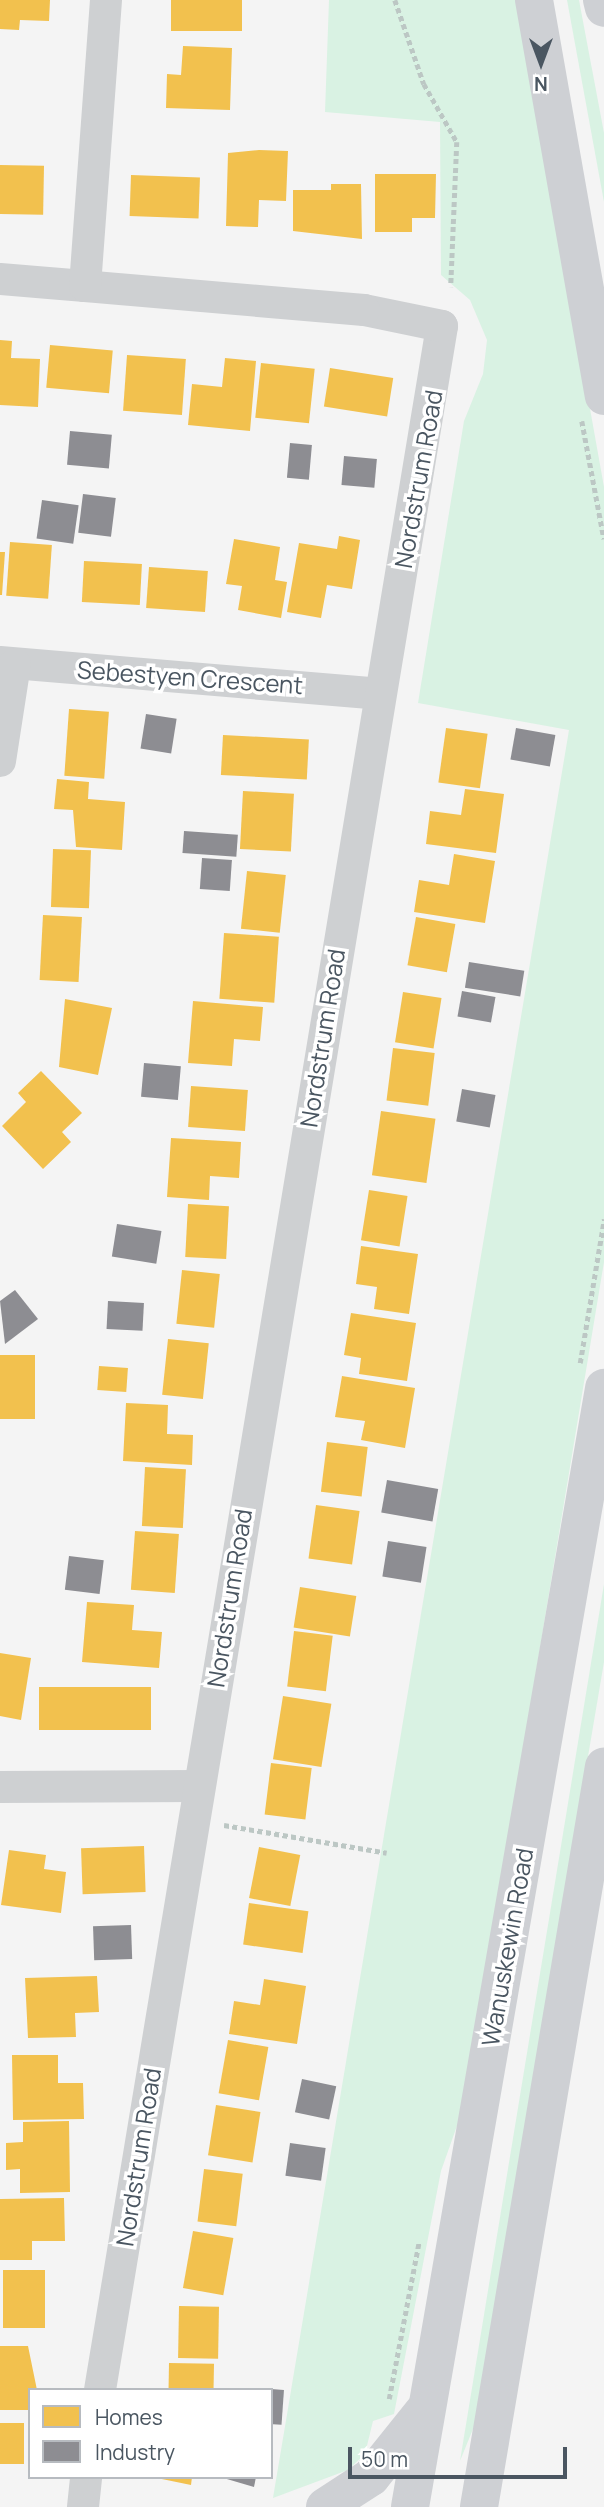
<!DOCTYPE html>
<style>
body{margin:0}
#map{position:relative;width:604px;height:2507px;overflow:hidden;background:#f4f4f4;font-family:Manrope,sans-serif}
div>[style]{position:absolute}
.green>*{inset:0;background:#d9f2e3}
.homes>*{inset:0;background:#f2c14e;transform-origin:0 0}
.industry>*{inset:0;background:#8d8d92;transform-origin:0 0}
.path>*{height:4.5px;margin-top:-2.25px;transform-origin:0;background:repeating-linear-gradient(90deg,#bcc7c4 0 5px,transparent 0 8.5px)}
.street>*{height:32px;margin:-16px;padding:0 16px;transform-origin:16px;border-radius:16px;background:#ced0d2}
.secondary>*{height:38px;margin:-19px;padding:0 19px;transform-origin:19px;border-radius:19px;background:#ced0d4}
span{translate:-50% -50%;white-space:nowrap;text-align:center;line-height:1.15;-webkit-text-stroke:7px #fff;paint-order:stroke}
.street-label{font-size:24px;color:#4a5661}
.legend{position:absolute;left:28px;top:2388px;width:245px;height:91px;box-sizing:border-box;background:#fff;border:2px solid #b7bbc0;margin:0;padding:9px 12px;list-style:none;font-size:21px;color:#4a5661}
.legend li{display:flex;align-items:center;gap:14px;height:35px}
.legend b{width:35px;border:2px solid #b7bbc0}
.north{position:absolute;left:506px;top:28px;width:70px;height:70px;-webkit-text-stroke:5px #fff;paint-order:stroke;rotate:180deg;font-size:19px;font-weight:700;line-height:28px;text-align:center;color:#4a5661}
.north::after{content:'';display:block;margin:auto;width:24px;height:32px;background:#4a5661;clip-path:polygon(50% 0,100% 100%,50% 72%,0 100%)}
.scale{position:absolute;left:348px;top:2447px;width:219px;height:32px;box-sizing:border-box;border:4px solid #4a5661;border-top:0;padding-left:9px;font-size:21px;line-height:24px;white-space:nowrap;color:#4a5661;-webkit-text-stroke:5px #fff;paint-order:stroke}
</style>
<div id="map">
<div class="green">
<i style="clip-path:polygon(329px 0,517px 0,604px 487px,604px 1262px,464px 2106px,441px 2171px,394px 2414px,373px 2421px,365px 2454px,348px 2470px,273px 2498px,569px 730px,418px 703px,464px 421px,483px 374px,487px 340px,470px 300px,441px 275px,440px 122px,325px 112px)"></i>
<i style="clip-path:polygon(567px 0,579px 0,604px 133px,604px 202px)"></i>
<i style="clip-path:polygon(604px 1584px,604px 1662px,475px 2424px,460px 2461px)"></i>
</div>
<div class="homes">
<i style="clip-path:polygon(0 0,50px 0,49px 21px,20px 20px,19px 30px,0 29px)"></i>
<i style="left:171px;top:0;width:71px;height:31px"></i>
<i style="clip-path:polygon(183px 46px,232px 48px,230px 110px,166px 108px,167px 74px,181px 75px)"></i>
<i style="clip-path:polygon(259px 150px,288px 151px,286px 201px,259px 200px,258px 227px,226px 226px,228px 153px)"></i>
<i style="left:0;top:165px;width:44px;height:49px;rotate:1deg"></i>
<i style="clip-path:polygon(375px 174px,436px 174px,435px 218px,412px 218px,412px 232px,375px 232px)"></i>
<i style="left:131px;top:175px;width:69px;height:41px;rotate:2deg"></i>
<i style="clip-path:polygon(331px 184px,361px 184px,362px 239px,293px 231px,293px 190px,331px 190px)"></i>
<i style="clip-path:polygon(0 340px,12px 341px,11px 358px,40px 359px,38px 407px,0 405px)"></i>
<i style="left:50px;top:345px;width:63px;height:43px;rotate:5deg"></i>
<i style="left:127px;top:355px;width:59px;height:56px;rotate:4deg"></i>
<i style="clip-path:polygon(225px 358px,256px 361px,250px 431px,188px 425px,192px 384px,222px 387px)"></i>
<i style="left:261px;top:363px;width:54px;height:55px;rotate:6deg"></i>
<i style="left:330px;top:368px;width:64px;height:39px;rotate:9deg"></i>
<i style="clip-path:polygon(339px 536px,360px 540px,352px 589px,327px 585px,321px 618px,287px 612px,299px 543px,337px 549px)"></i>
<i style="clip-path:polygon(234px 539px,280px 547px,275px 580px,287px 582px,281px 618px,238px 610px,242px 586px,226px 584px)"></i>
<i style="left:10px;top:542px;width:42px;height:54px;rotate:4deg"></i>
<i style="clip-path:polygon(0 552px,5px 552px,2px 595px,0 595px)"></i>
<i style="left:84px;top:561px;width:58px;height:41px;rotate:3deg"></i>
<i style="left:149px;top:567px;width:59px;height:41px;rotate:4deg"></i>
<i style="left:69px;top:709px;width:40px;height:67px;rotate:4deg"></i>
<i style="left:446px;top:728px;width:42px;height:55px;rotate:8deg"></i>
<i style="left:223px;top:735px;width:86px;height:40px;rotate:3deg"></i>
<i style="clip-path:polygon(57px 779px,89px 782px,88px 799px,125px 802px,122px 850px,76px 847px,73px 810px,54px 809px)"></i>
<i style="clip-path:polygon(465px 789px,504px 794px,496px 853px,426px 844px,430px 811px,461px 815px)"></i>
<i style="left:243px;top:791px;width:51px;height:58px;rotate:3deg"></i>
<i style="left:53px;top:849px;width:38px;height:58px;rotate:2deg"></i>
<i style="clip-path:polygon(454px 854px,495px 861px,485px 923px,414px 912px,419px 880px,449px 885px)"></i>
<i style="left:247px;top:871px;width:39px;height:58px;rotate:6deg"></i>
<i style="left:43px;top:915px;width:39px;height:65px;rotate:3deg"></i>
<i style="left:416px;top:917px;width:40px;height:49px;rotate:10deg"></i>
<i style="left:224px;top:933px;width:55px;height:66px;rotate:4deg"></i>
<i style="left:403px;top:992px;width:39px;height:51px;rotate:9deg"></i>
<i style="clip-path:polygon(65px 999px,112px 1008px,98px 1075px,59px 1067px)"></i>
<i style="clip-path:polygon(193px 1001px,263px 1007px,260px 1041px,234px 1039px,232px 1066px,188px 1063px)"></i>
<i style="left:393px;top:1048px;width:42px;height:53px;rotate:7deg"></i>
<i style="clip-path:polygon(41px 1071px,82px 1113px,62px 1132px,71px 1142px,43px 1169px,2px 1126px,26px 1102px,18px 1093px)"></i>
<i style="left:191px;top:1086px;width:57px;height:41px;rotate:4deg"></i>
<i style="left:381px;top:1111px;width:55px;height:65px;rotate:8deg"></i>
<i style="clip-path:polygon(171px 1138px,241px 1142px,239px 1178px,210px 1176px,209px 1200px,167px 1197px)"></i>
<i style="left:369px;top:1190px;width:39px;height:51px;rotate:9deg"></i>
<i style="left:188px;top:1204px;width:41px;height:53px;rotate:3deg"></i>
<i style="clip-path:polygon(361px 1246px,418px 1254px,409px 1314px,374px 1309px,377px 1287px,356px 1284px)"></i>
<i style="left:182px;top:1270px;width:38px;height:54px;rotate:6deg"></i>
<i style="clip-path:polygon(351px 1313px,416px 1323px,407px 1381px,359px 1374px,361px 1358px,344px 1355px)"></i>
<i style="left:168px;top:1339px;width:41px;height:56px;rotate:6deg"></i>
<i style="left:0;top:1355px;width:35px;height:64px"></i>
<i style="left:99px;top:1366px;width:29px;height:24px;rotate:4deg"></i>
<i style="clip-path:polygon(342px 1376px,415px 1388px,405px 1448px,361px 1440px,365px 1421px,335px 1417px)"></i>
<i style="clip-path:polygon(126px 1403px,168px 1405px,167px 1434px,193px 1435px,192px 1465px,123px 1461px)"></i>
<i style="left:327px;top:1442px;width:41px;height:50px;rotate:7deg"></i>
<i style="left:145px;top:1467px;width:41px;height:59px;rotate:3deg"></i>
<i style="left:316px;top:1505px;width:44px;height:54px;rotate:8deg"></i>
<i style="left:135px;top:1531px;width:44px;height:59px;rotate:4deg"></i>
<i style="left:300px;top:1587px;width:57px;height:41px;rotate:9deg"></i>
<i style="clip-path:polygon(87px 1602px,134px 1605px,132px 1630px,162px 1632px,159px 1668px,82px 1662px)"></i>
<i style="left:294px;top:1631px;width:39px;height:56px;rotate:7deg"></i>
<i style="clip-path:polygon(0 1653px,31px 1658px,21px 1720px,0 1716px)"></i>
<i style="left:151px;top:1687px;width:43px;height:112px;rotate:90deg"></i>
<i style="left:283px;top:1696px;width:49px;height:64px;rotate:9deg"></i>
<i style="left:271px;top:1763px;width:41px;height:52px;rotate:7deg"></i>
<i style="left:144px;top:1846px;width:46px;height:63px;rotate:88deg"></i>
<i style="left:259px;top:1847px;width:42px;height:52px;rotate:11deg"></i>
<i style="clip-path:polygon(9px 1850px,46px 1855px,44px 1869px,66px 1872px,61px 1913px,1px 1905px)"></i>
<i style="left:249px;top:1903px;width:60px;height:42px;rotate:8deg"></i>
<i style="clip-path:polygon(97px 1976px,99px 2012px,75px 2013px,76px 2037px,28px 2038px,25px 1978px)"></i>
<i style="clip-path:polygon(264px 1979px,306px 1986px,297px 2044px,229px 2034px,234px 2001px,260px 2005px)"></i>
<i style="left:228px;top:2040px;width:41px;height:54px;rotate:10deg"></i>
<i style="clip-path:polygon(12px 2055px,58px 2055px,58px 2083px,83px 2083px,84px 2119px,13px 2120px)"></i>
<i style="left:216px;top:2105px;width:45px;height:51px;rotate:9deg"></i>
<i style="clip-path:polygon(69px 2121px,70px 2192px,20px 2193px,20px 2169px,6px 2170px,6px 2143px,23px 2142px,23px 2122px)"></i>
<i style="left:204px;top:2169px;width:39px;height:53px;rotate:7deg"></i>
<i style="clip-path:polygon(64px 2198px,65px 2241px,32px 2241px,32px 2260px,0 2260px,0 2199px)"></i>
<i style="left:193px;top:2231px;width:41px;height:58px;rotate:10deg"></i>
<i style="left:3px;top:2270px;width:42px;height:58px"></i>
<i style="left:179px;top:2306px;width:40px;height:52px;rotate:1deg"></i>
<i style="clip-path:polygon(0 2346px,28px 2346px,37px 2390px,30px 2390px,30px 2410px,0 2410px)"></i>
<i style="left:169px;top:2363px;width:45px;height:27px;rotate:1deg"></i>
<i style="left:0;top:2423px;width:24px;height:41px"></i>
<i style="clip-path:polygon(152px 2477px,192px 2477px,191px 2485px)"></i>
</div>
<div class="industry">
<i style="left:70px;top:431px;width:42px;height:34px;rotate:5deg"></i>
<i style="left:290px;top:443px;width:22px;height:35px;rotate:5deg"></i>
<i style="left:344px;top:456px;width:33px;height:29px;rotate:5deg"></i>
<i style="left:83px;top:494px;width:33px;height:39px;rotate:7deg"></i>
<i style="left:42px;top:500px;width:37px;height:39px;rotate:8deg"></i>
<i style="left:146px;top:714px;width:31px;height:35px;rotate:9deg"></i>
<i style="left:516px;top:728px;width:40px;height:32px;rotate:10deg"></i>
<i style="left:184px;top:831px;width:54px;height:22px;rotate:4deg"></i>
<i style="left:202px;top:858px;width:30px;height:31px;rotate:4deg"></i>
<i style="left:469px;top:962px;width:56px;height:26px;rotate:9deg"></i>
<i style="left:462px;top:991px;width:34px;height:26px;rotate:10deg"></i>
<i style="left:144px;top:1063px;width:37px;height:34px;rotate:5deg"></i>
<i style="left:462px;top:1089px;width:34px;height:33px;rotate:10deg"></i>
<i style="left:117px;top:1224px;width:45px;height:33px;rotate:9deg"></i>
<i style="clip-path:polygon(15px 1290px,38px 1319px,5px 1344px,0 1301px)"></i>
<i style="left:108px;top:1301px;width:36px;height:28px;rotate:3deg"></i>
<i style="left:387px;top:1480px;width:52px;height:33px;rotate:10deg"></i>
<i style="left:388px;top:1541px;width:39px;height:36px;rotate:9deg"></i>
<i style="left:69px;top:1556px;width:35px;height:34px;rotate:7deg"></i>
<i style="left:131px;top:1925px;width:34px;height:38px;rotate:88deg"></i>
<i style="left:302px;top:2079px;width:35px;height:34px;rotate:12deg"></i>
<i style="left:290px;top:2143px;width:36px;height:33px;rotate:8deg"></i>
<i style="left:271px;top:2389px;width:13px;height:35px;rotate:4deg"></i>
<i style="clip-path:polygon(220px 2477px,256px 2477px,254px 2487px)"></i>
</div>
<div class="path">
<i style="left:395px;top:0;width:89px;rotate:71deg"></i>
<i style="left:424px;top:84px;width:67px;rotate:60.4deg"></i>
<i style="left:457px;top:142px;width:145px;rotate:92.4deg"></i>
<i style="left:582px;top:421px;width:120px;rotate:79.4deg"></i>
<i style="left:580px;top:1363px;width:146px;rotate:-80.5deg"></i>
<i style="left:224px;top:1825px;width:165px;rotate:9.7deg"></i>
<i style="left:389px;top:2399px;width:160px;rotate:-79.2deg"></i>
</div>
<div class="street">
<i style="left:0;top:279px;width:85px;rotate:4.7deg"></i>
<i style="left:0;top:662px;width:380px;rotate:4.8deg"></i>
<i style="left:0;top:761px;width:98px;rotate:-81.2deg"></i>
<i style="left:0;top:1787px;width:198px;rotate:-0.3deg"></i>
<i style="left:100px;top:2390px;width:2092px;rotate:-80.59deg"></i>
<i style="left:442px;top:326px;width:80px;rotate:-168.4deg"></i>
<i style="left:364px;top:310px;width:280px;rotate:-175.1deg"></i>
<i style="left:85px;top:286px;width:287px;rotate:-85.8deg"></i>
<i style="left:83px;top:2507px;width:30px;rotate:-84deg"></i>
</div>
<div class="secondary">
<i style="left:534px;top:0;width:402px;rotate:80deg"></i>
<i style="left:602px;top:0;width:8px;rotate:76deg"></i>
<i style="left:325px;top:2507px;width:55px;rotate:-33.1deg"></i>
<i style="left:371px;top:2477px;width:83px;rotate:-51.3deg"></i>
<i style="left:410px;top:2507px;width:1136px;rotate:-80.16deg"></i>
<i style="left:479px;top:2507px;width:751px;rotate:-80.42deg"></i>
</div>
<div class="street-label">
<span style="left:418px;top:479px;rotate:-80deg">Nordstrum Road</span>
<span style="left:190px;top:677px;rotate:4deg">Sebestyen Crescent</span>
<span style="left:322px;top:1038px;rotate:-81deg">Nordstrum Road</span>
<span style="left:229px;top:1598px;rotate:-81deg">Nordstrum Road</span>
<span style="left:507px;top:1947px;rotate:-80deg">Wanuskewin Road</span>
<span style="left:138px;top:2157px;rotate:-81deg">Nordstrum Road</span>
</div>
<ul class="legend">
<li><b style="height:19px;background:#f2c14e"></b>Homes</li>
<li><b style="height:19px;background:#8d8d92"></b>Industry</li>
</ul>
<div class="north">N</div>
<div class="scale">50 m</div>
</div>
